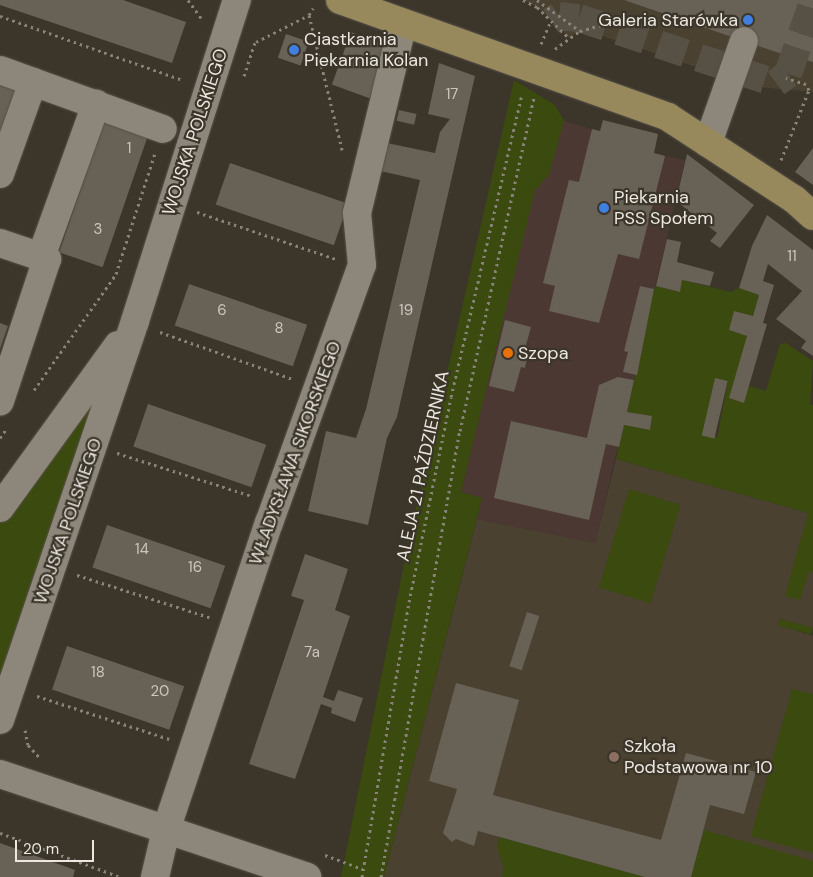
<!DOCTYPE html>
<meta charset="utf-8">
<style>
body{margin:0}
#map{position:relative;width:813px;height:877px;overflow:hidden;background:#3b352a;font-family:"DM Sans",sans-serif}
div>[style]{position:absolute}
.built>*{inset:0;background:#4a4131}
.industrial>*{inset:0;background:#4c3833}
.green>*{inset:0;background:#3b4a0e;transform-origin:0 0}
.building>*{inset:0;background:#686156;transform-origin:0 0}
.street-tunnel>*{height:28px;margin-top:-14px;transform-origin:0;background:repeating-linear-gradient(90deg,#565045 0 28px,transparent 0 42px)}
.path>*{height:3px;margin-top:-1.5px;transform-origin:0;background:repeating-linear-gradient(90deg,#88837a 0 2.5px,transparent 0 6.5px)}
.roads{filter:drop-shadow(0 0 1px #575149) drop-shadow(0 0 1px #575149)}
.street>*{height:28px;margin:-14px;padding:0 14px;transform-origin:14px;border-radius:14px;background:#8d867a}
.secondary>*{height:28px;margin:-14px;padding:0 14px;transform-origin:14px;border-radius:14px;background:#98895c}
.dots>*{width:14px;height:14px;translate:-50% -50%;box-sizing:border-box;border:2px solid #3b352a;border-radius:50%}
span{translate:-50% -50%;white-space:nowrap;text-align:center;line-height:1.15;-webkit-text-stroke:4.5px #3b352a;paint-order:stroke}
.number-label{font-size:15px;color:#cbc6be}
.number-label span{-webkit-text-stroke-width:0}
.poi-label{font-size:18px;color:#ece8e1}
.right{translate:-100% -50%;text-align:right}
.left{translate:0 -50%;text-align:left}
.street-label{font-size:18px;color:#ece8e1}
.scale{position:absolute;left:15px;top:840px;width:79px;height:22px;box-sizing:border-box;border:2px solid #ece8e1;border-top:0;padding-left:6px;font-size:15px;line-height:18px;white-space:nowrap;color:#ece8e1;-webkit-text-stroke:4px #3b352a;paint-order:stroke}
</style>
<div id="map">
<div class="built">
<i style="clip-path:polygon(523px 0,813px 0,813px 92px,757px 87px,590px 32px,580px 31px,569px 38px,537px 7px)"></i>
<i style="clip-path:polygon(616px 459px,808px 513px,813px 495px,813px 628px,780px 619px,778px 625px,813px 636px,813px 877px,384px 877px,477px 519px,595px 543px)"></i>
</div>
<div class="industrial">
<i style="clip-path:polygon(555px 105px,564px 121px,592px 129px,600px 131px,603px 120px,658px 134px,654px 153px,685px 160px,595px 543px,477px 519px,482px 498px,461px 492px)"></i>
</div>
<div class="green">
<i style="clip-path:polygon(514px 80px,555px 105px,564px 121px,549px 175px,535px 190px,461px 492px,482px 498px,384px 877px,341px 877px,409px 539px)"></i>
<i style="clip-path:polygon(evenodd,682px 280px,731px 292px,739px 288px,759px 295px,753px 316px,734px 311px,729px 330px,747px 336px,744px 402px,749px 386px,766px 391px,780px 344px,786px 343px,813px 361px,810px 404px,813px 405px,813px 571px,808px 574px,800px 600px,785px 596px,808px 513px,616px 459px,624px 425px,650px 430px,652px 417px,627px 412px,654px 289px,656px 286px,679px 292px,682px 280px,715px 379px,728px 381px,717px 439px,707px 418px,715px 379px)"></i>
<i style="clip-path:polygon(126px 336px,0 707px,0 507px)"></i>
<i style="left:629px;top:489px;width:54px;height:103px;rotate:17deg"></i>
<i style="left:780px;top:619px;width:34px;height:7px;rotate:15deg"></i>
<i style="clip-path:polygon(792px 689px,813px 694px,813px 853px,751px 836px)"></i>
<i style="clip-path:polygon(704px 830px,813px 861px,813px 877px,691px 877px)"></i>
<i style="clip-path:polygon(499px 837px,645px 877px,502px 877px,504px 869px,497px 847px)"></i>
</div>
<div class="building">
<i style="clip-path:polygon(0 0,123px 0,186px 22px,172px 63px,0 5px)"></i>
<i style="clip-path:polygon(624px 0,813px 0,813px 62px,776px 52px)"></i>
<i style="left:351px;top:32px;width:40px;height:56px;rotate:20deg"></i>
<i style="left:286px;top:34px;width:24px;height:25px;rotate:19deg"></i>
<i style="clip-path:polygon(439px 63px,475px 76px,397px 417px,387px 438px,368px 525px,308px 511px,326px 431px,356px 438px,366px 409px,420px 180px,376px 170px,382px 142px,435px 153px,440px 132px,450px 119px,428px 114px)"></i>
<i style="clip-path:polygon(0 83px,18px 89px,0 142px)"></i>
<i style="left:399px;top:110px;width:18px;height:11px;rotate:13deg"></i>
<i style="left:105px;top:119px;width:46px;height:141px;rotate:19deg"></i>
<i style="clip-path:polygon(603px 120px,658px 134px,654px 153px,665px 156px,639px 259px,618px 254px,599px 323px,549px 311px,555px 286px,543px 283px,569px 180px,579px 182px,592px 129px,600px 131px)"></i>
<i style="clip-path:polygon(813px 148px,813px 185px,795px 172px)"></i>
<i style="clip-path:polygon(687px 154px,754px 205px,720px 248px,710px 241px,717px 233px,676px 201px)"></i>
<i style="left:230px;top:163px;width:125px;height:44px;rotate:19deg"></i>
<i style="clip-path:polygon(767px 215px,813px 250px,813px 356px,801px 348px,806px 341px,776px 319px,802px 291px,768px 264px,763px 281px,774px 285px,763px 323px,767px 324px,744px 403px,729px 398px,747px 336px,729px 330px,734px 311px,753px 316px,759px 295px,739px 288px,752px 246px)"></i>
<i style="clip-path:polygon(667px 239px,681px 242px,677px 262px,714px 272px,710px 286px,682px 280px,680px 292px,656px 286px)"></i>
<i style="left:189px;top:284px;width:125px;height:44px;rotate:19deg"></i>
<i style="clip-path:polygon(640px 286px,654px 289px,637px 375px,623px 372px,628px 352px,624px 351px)"></i>
<i style="clip-path:polygon(505px 320px,531px 327px,524px 352px,528px 353px,525px 368px,521px 367px,514px 392px,489px 386px)"></i>
<i style="clip-path:polygon(0 323px,8px 326px,0 349px)"></i>
<i style="clip-path:polygon(618px 377px,634px 380px,627px 412px,652px 416px,650px 430px,624px 425px,619px 447px,606px 444px,589px 520px,494px 498px,511px 421px,587px 438px,599px 385px)"></i>
<i style="left:715px;top:378px;width:13px;height:59px;rotate:13deg"></i>
<i style="left:148px;top:404px;width:125px;height:45px;rotate:19deg"></i>
<i style="left:107px;top:525px;width:125px;height:45px;rotate:19deg"></i>
<i style="clip-path:polygon(305px 554px,348px 569px,335px 610px,350px 616px,323px 697px,334px 701px,338px 690px,363px 698px,355px 722px,331px 713px,332px 708px,321px 704px,295px 779px,249px 764px,304px 600px,291px 596px)"></i>
<i style="left:527px;top:612px;width:13px;height:57px;rotate:18deg"></i>
<i style="left:67px;top:646px;width:124px;height:46px;rotate:19deg"></i>
<i style="clip-path:polygon(456px 683px,519px 700px,493px 795px,661px 840px,686px 753px,756px 772px,744px 814px,710px 805px,691px 877px,645px 877px,478px 831px,474px 846px,456px 839px,452px 842px,443px 833px,457px 789px,429px 781px)"></i>
<i style="clip-path:polygon(0 843px,75px 870px,73px 877px,0 877px)"></i>
</div>
<div class="street-tunnel">
<i style="left:551px;top:21px;width:9px;rotate:-32deg"></i>
<i style="left:559px;top:16px;width:20px;rotate:6deg"></i>
<i style="left:579px;top:18px;width:207px;rotate:18.3deg"></i>
<i style="left:776px;top:83px;width:15px;rotate:-37deg"></i>
<i style="left:788px;top:74px;width:76px;rotate:-70.9deg"></i>
</div>
<div class="path">
<i style="left:188px;top:0;width:24px;rotate:54deg"></i>
<i style="left:523px;top:0;width:16px;rotate:27deg"></i>
<i style="left:537px;top:7px;width:45px;rotate:44.1deg"></i>
<i style="left:537px;top:0;width:53px;rotate:35.8deg"></i>
<i style="left:309px;top:15px;width:142px;rotate:76.2deg"></i>
<i style="left:0;top:16px;width:194px;rotate:19.3deg"></i>
<i style="left:256px;top:42px;width:59px;rotate:-27deg"></i>
<i style="left:309px;top:15px;width:8px;rotate:-60deg"></i>
<i style="left:541px;top:44px;width:25px;rotate:-67deg"></i>
<i style="left:555px;top:49px;width:31px;rotate:-36deg"></i>
<i style="left:580px;top:31px;width:22px;rotate:-16deg"></i>
<i style="left:244px;top:76px;width:35px;rotate:-72deg"></i>
<i style="left:781px;top:160px;width:75px;rotate:-68.2deg"></i>
<i style="left:809px;top:90px;width:7px;rotate:-117deg"></i>
<i style="left:806px;top:84px;width:21px;rotate:-163deg"></i>
<i style="left:197px;top:212px;width:147px;rotate:18.7deg"></i>
<i style="left:160px;top:332px;width:141px;rotate:19.5deg"></i>
<i style="left:34px;top:390px;width:142px;rotate:-54.7deg"></i>
<i style="left:116px;top:274px;width:127px;rotate:-72.1deg"></i>
<i style="left:0;top:438px;width:12px;rotate:-55deg"></i>
<i style="left:117px;top:453px;width:142px;rotate:17.7deg"></i>
<i style="left:77px;top:575px;width:139px;rotate:17.7deg"></i>
<i style="left:37px;top:696px;width:139px;rotate:18deg"></i>
<i style="left:25px;top:730px;width:15px;rotate:79deg"></i>
<i style="left:28px;top:745px;width:16px;rotate:47deg"></i>
<i style="left:0;top:833px;width:128px;rotate:20.1deg"></i>
<i style="left:325px;top:855px;width:40px;rotate:20.2deg"></i>
<i style="left:362px;top:877px;width:279px;rotate:-80.3deg"></i>
<i style="left:409px;top:602px;width:209px;rotate:-78.4deg"></i>
<i style="left:451px;top:397px;width:311px;rotate:-76.8deg"></i>
<i style="left:381px;top:877px;width:453px;rotate:-80deg"></i>
<i style="left:460px;top:431px;width:341px;rotate:-77.5deg"></i>
</div>
<div class="roads">
<div class="street">
<i style="left:0;top:70px;width:173px;rotate:19.9deg"></i>
<i style="left:708px;top:143px;width:108px;rotate:-70.6deg"></i>
<i style="left:0;top:174px;width:98px;rotate:-70.3deg"></i>
<i style="left:0;top:243px;width:50px;rotate:18.8deg"></i>
<i style="left:47px;top:259px;width:150px;rotate:108.3deg"></i>
<i style="left:41px;top:257px;width:163px;rotate:-70.2deg"></i>
<i style="left:0;top:508px;width:201px;rotate:-54.1deg"></i>
<i style="left:0;top:720px;width:421px;rotate:-71.3deg"></i>
<i style="left:135px;top:321px;width:337px;rotate:-72.4deg"></i>
<i style="left:0;top:774px;width:324px;rotate:18.5deg"></i>
<i style="left:155px;top:877px;width:48px;rotate:-76.8deg"></i>
<i style="left:166px;top:830px;width:324px;rotate:-71.5deg"></i>
<i style="left:269px;top:523px;width:274px;rotate:-70.2deg"></i>
<i style="left:362px;top:265px;width:52px;rotate:-95.5deg"></i>
<i style="left:357px;top:213px;width:195px;rotate:-76.4deg"></i>
</div>
<div class="secondary">
<i style="left:340px;top:0;width:348px;rotate:19.6deg"></i>
<i style="left:668px;top:117px;width:150px;rotate:33.1deg"></i>
<i style="left:794px;top:199px;width:25px;rotate:42deg"></i>
</div>
</div>
<div class="dots">
<i style="left:748px;top:20px;background:#3f7fe0"></i>
<i style="left:294px;top:50px;background:#3f7fe0"></i>
<i style="left:604px;top:208px;background:#3f7fe0"></i>
<i style="left:508px;top:353px;background:#e8710a"></i>
<i style="left:614px;top:757px;background:#8d6e63"></i>
</div>
<div class="number-label">
<span style="left:452px;top:95px">17</span>
<span style="left:129px;top:149px">1</span>
<span style="left:98px;top:230px">3</span>
<span style="left:792px;top:257px">11</span>
<span style="left:222px;top:311px">6</span>
<span style="left:406px;top:311px">19</span>
<span style="left:279px;top:329px">8</span>
<span style="left:142px;top:550px">14</span>
<span style="left:195px;top:568px">16</span>
<span style="left:312px;top:653px">7a</span>
<span style="left:98px;top:673px">18</span>
<span style="left:160px;top:692px">20</span>
</div>
<div class="poi-label">
<span class="right" style="left:738px;top:20px">Galeria Starówka</span>
<span class="left" style="left:304px;top:50px">Ciastkarnia<br>Piekarnia Kolan</span>
<span class="left" style="left:614px;top:208px">Piekarnia<br>PSS Społem</span>
<span class="left" style="left:518px;top:353px">Szopa</span>
<span class="left" style="left:624px;top:757px">Szkoła<br>Podstawowa nr 10</span>
</div>
<div class="street-label">
<span style="left:195px;top:132px;rotate:-72deg">WOJSKA POLSKIEGO</span>
<span style="left:295px;top:453px;rotate:-70deg">WŁADYSŁAWA SIKORSKIEGO</span>
<span style="left:423px;top:466px;rotate:-78deg">ALEJA 21 PAŹDZIERNIKA</span>
<span style="left:68px;top:521px;rotate:-71deg">WOJSKA POLSKIEGO</span>
</div>
<div class="scale">20 m</div>
</div>
